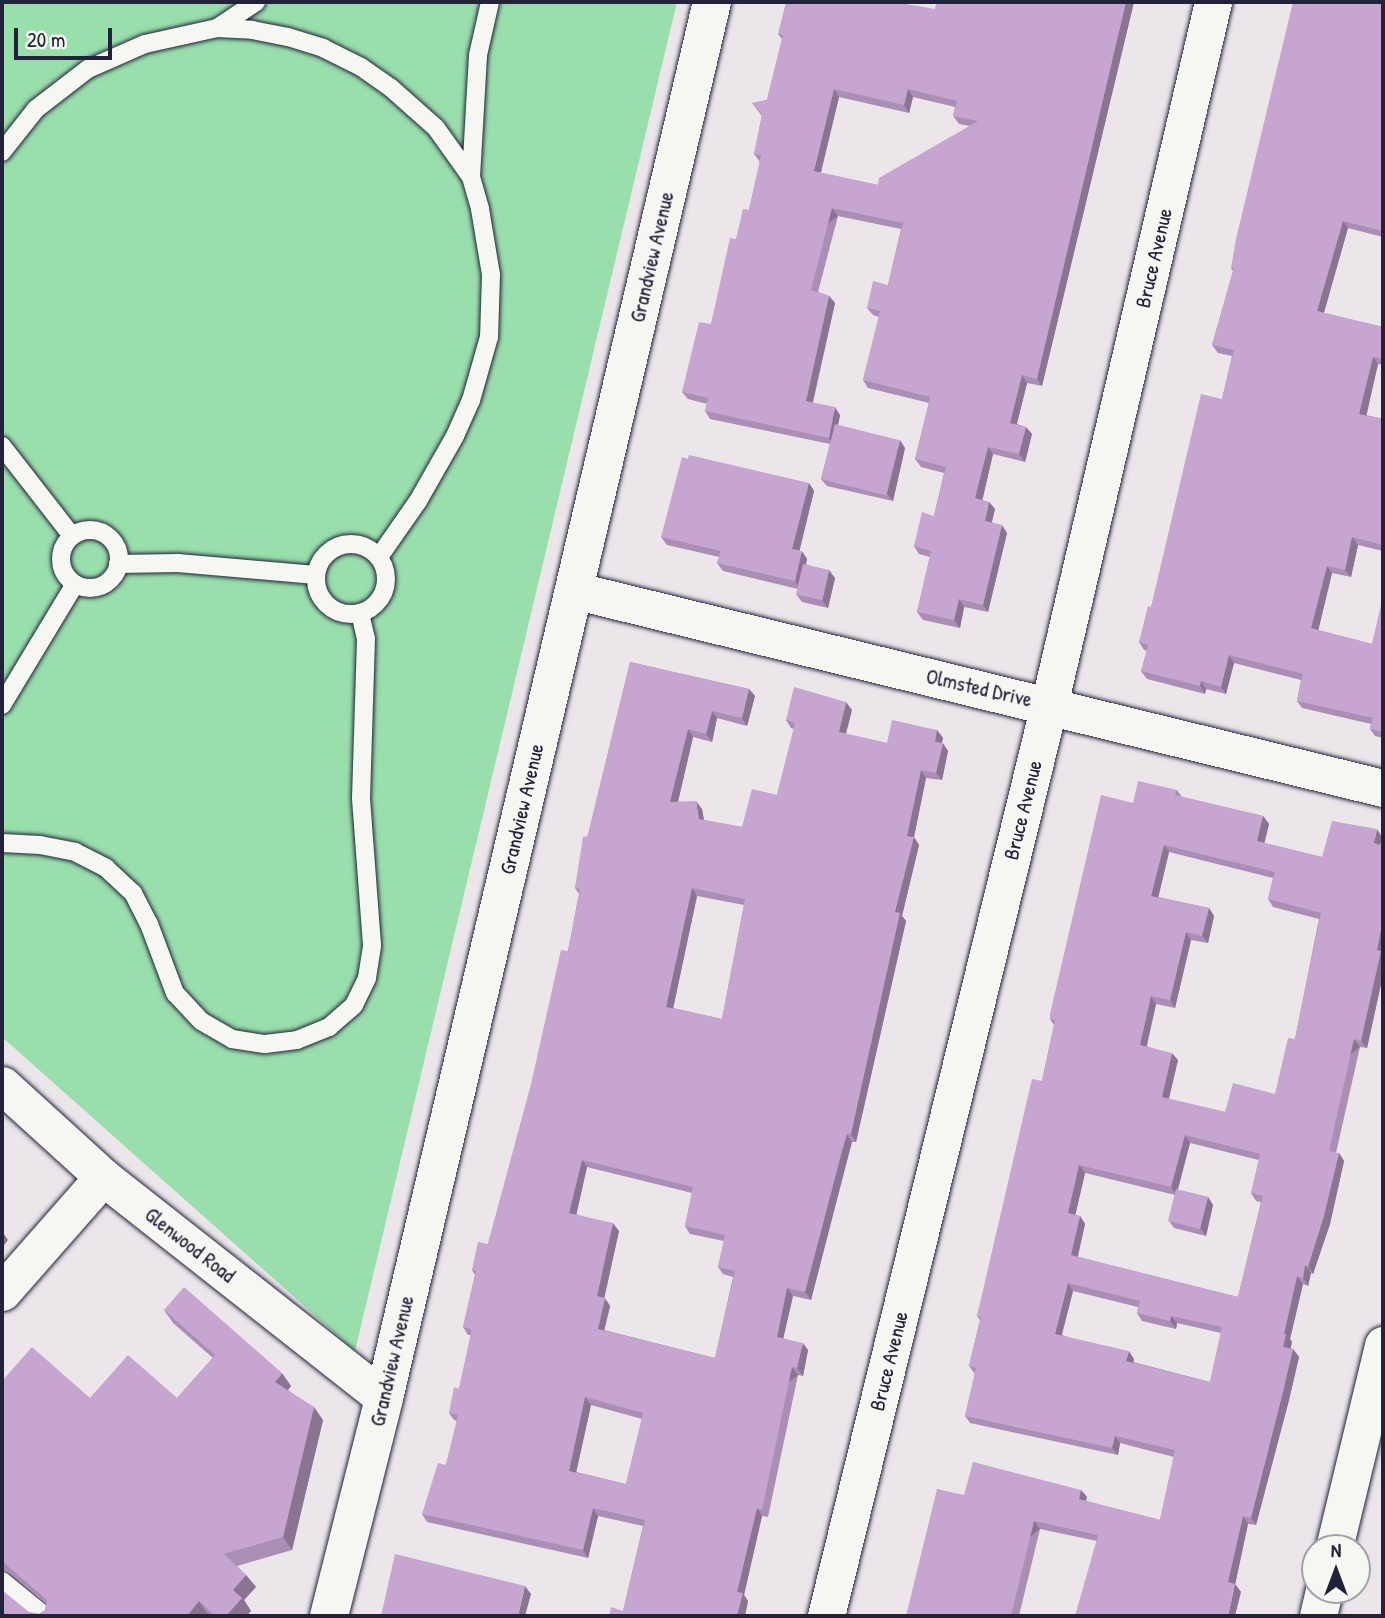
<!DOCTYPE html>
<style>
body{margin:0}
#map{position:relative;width:1385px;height:1618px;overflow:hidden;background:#ece6eb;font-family:"Patrick Hand",sans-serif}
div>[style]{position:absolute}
.green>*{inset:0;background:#99dfac}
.roads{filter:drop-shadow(0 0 2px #22223b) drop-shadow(0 0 2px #22223b)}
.service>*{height:18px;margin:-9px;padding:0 9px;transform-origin:9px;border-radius:9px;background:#f6f6f2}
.service>.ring{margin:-9px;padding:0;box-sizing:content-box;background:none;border:18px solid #f6f6f2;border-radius:50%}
.minor>*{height:37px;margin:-18.5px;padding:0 18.5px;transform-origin:18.5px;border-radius:18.5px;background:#f6f6f2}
.tertiary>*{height:38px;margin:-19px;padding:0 19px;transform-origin:19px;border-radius:19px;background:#f6f6f2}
.wall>*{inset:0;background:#aa8eb3}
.shaded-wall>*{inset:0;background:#8b7492;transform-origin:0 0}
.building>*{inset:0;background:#c6a5d0;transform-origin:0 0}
span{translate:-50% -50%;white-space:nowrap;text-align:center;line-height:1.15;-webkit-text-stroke:7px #f6f6f2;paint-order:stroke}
.street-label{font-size:21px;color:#22223b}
.frame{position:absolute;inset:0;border:4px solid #22223b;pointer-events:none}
.north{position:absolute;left:1301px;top:1534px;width:70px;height:70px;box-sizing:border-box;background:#f6f6f2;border:2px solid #a1a1a9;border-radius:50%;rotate:0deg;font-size:19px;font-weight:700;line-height:28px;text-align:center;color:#22223b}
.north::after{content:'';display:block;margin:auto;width:24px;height:32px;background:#22223b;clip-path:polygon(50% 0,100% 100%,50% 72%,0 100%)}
.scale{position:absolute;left:14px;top:28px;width:98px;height:32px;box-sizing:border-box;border:4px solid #22223b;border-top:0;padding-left:9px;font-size:21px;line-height:24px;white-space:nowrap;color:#22223b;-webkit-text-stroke:5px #f6f6f2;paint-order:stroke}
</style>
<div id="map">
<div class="green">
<i style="clip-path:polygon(2px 2px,677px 2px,355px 1351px,2px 1037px)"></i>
</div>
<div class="roads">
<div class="service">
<i style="left:217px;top:28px;width:47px;rotate:-33.7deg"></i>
<i style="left:2px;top:152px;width:55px;rotate:-51.7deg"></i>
<i style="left:36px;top:109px;width:66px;rotate:-37.6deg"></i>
<i style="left:88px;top:69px;width:62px;rotate:-23.7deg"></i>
<i style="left:145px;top:44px;width:74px;rotate:-12.5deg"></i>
<i style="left:217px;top:28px;width:35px;rotate:3deg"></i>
<i style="left:252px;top:30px;width:37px;rotate:11deg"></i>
<i style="left:288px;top:37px;width:37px;rotate:17deg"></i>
<i style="left:323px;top:48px;width:42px;rotate:26.6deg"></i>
<i style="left:361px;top:67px;width:37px;rotate:35deg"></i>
<i style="left:391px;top:88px;width:60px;rotate:41.6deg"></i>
<i style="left:436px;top:128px;width:60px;rotate:54.5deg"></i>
<i style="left:471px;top:177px;width:33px;rotate:74deg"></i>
<i style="left:480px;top:209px;width:67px;rotate:80.5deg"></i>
<i style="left:491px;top:275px;width:62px;rotate:91.8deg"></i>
<i style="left:489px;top:337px;width:66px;rotate:105.9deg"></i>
<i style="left:471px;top:400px;width:39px;rotate:114deg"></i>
<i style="left:455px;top:436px;width:75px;rotate:119.6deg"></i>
<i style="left:418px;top:501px;width:68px;rotate:124.9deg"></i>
<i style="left:471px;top:177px;width:122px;rotate:-86.7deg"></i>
<i style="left:478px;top:55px;width:54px;rotate:-77.2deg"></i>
<i style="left:2px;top:446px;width:114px;rotate:52.1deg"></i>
<i class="ring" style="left:61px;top:530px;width:40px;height:40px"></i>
<i class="ring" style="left:316px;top:544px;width:52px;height:52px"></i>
<i style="left:118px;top:564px;width:60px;rotate:-1deg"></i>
<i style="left:178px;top:563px;width:138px;rotate:5deg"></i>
<i style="left:2px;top:705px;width:141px;rotate:-58.9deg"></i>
<i style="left:2px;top:843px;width:38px;rotate:3deg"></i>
<i style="left:40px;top:845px;width:36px;rotate:11deg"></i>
<i style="left:75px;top:852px;width:35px;rotate:27deg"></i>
<i style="left:106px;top:868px;width:37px;rotate:43deg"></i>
<i style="left:133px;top:893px;width:35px;rotate:63deg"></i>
<i style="left:149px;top:924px;width:74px;rotate:69.4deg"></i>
<i style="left:175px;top:993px;width:38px;rotate:47deg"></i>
<i style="left:201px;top:1021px;width:36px;rotate:30deg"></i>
<i style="left:232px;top:1039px;width:33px;rotate:9deg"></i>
<i style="left:265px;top:1044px;width:32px;rotate:-7deg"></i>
<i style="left:297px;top:1040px;width:35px;rotate:-22deg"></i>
<i style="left:329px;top:1027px;width:33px;rotate:-41deg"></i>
<i style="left:354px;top:1005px;width:30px;rotate:-64deg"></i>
<i style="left:367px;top:978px;width:33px;rotate:-81deg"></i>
<i style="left:372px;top:945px;width:147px;rotate:-94.3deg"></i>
<i style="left:361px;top:798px;width:159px;rotate:-88.2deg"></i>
<i style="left:366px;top:639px;width:27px;rotate:-103deg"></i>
<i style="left:2px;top:1581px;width:55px;rotate:39.1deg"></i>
</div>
<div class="minor">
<i style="left:573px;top:590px;width:834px;rotate:13.74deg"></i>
<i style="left:2px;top:1085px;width:137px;rotate:42.3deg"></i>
<i style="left:103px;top:1177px;width:357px;rotate:38.2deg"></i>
<i style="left:2px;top:1292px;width:153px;rotate:-48.7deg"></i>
<i style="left:1334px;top:1548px;width:209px;rotate:-76.4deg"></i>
<i style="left:826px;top:1616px;width:938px;rotate:-76.25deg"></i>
<i style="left:1049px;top:705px;width:722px;rotate:-76.87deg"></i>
<i style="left:1318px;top:1616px;width:27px;rotate:-77deg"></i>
</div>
<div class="tertiary">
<i style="left:329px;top:1616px;width:225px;rotate:-75.8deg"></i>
<i style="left:384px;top:1398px;width:1434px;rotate:-76.78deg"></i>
</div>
</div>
<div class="wall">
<i style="clip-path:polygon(evenodd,937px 2px,1134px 2px,1042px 386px,1027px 383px,1017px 424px,1026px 427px,1032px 434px,1025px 462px,993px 454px,982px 500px,989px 502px,995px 509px,992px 522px,1007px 533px,988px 612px,964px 607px,960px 628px,923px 620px,917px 612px,930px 557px,919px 554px,914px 546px,934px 516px,944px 473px,921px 467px,915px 459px,929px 403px,868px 388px,863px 380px,879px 317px,873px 315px,867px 308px,888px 285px,901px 229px,838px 216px,818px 292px,829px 296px,835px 303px,813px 403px,840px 415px,838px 425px,905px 448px,893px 501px,827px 486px,821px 479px,830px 444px,710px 419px,705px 411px,707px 404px,688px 399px,682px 392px,711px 324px,736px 239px,749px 210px,760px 162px,754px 154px,762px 116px,752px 103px,767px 100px,782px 39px,778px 34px,935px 9px,937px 2px,839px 97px,909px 113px,913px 97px,955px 107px,953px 116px,959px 124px,970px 126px,878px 185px,821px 173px,839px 97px)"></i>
<i style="clip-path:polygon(1383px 2px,1383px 237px,1348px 228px,1324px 313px,1383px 327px,1383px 365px,1378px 364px,1366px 415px,1383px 419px,1383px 551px,1358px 545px,1351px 577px,1332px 573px,1318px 630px,1372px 644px,1383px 605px,1383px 738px,1375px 736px,1370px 729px,1371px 724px,1302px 708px,1297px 701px,1301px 680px,1234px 663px,1226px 694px,1206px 689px,1205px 694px,1147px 679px,1141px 671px,1147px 651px,1144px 650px,1139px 642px,1222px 399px,1232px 356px,1218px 353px,1212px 345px,1233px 271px,1231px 268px)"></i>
<i style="clip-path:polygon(809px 483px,814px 491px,799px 551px,807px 559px,806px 564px,835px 578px,828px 608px,802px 602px,796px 594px,798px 589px,723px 571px,717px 563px,719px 557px,667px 545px,661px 537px)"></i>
<i style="clip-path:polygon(evenodd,630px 662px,749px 689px,755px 696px,747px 726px,717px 718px,712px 742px,693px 737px,678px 802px,702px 809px,704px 820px,742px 827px,777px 795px,794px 729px,791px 728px,786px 720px,852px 710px,846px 734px,887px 743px,937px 730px,943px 738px,942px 743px,948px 751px,942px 780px,926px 778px,914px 837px,919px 845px,902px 916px,906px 921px,856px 1142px,852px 1142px,847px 1158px,811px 1300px,793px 1296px,783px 1338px,808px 1350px,803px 1376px,798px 1375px,768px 1517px,762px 1516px,744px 1595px,748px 1601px,745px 1616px,609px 1616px,623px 1611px,643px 1526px,598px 1516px,588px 1558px,427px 1522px,422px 1514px,446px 1465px,457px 1421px,454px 1420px,449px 1413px,459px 1389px,471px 1335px,468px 1335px,463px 1327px,475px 1275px,472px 1270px,488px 1244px,568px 951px,579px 894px,575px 888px,630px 662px,697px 896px,744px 905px,722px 1019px,673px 1008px,697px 896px,630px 662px,587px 1167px,692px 1193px,685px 1226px,690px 1234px,724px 1241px,718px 1267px,723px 1274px,733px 1277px,715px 1358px,604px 1330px,610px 1306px,604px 1298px,619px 1231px,576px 1214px,587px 1167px,630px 662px,591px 1405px,642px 1419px,626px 1484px,576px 1472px,591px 1405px)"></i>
<i style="clip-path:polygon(evenodd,1177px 790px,1182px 797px,1263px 816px,1269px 824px,1264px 843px,1322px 857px,1382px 837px,1380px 845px,1383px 846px,1383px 975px,1367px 1048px,1360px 1047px,1336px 1153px,1339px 1153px,1344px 1161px,1330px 1224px,1313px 1274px,1311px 1273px,1308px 1286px,1303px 1284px,1290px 1339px,1292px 1342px,1290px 1348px,1293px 1349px,1299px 1357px,1289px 1400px,1256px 1525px,1248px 1524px,1235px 1584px,1241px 1592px,1097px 1541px,1040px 1529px,1019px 1616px,906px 1616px,964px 1495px,1081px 1490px,1087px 1497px,1086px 1501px,1160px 1520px,1174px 1457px,1120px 1443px,1118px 1455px,970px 1423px,965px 1416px,975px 1374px,969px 1366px,980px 1320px,977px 1316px,1042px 1081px,1054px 1025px,1050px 1019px,1133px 803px,1177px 790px,1169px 852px,1273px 878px,1268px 899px,1273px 907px,1319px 919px,1295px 1039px,1275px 1094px,1225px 1112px,1169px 1099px,1178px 1060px,1147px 1046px,1156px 1004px,1175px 1008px,1191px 940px,1208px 943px,1214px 916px,1209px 908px,1158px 897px,1169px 852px,1177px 790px,1190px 1143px,1259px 1160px,1251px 1193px,1256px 1201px,1261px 1202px,1238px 1297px,1078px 1257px,1085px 1224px,1080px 1216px,1075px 1215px,1085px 1173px,1175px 1195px,1169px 1221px,1174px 1228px,1206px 1236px,1213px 1205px,1208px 1197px,1178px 1190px,1190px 1143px,1177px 790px,1073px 1291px,1138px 1307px,1137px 1313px,1142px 1321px,1176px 1329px,1177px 1323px,1221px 1333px,1210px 1382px,1133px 1362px,1134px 1359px,1062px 1335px,1073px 1291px)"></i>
<i style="clip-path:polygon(164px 1310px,291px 1386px,288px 1390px,323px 1420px,292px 1550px,237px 1566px,246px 1575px,256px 1587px,244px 1600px,251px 1611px,246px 1616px,210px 1616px,208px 1614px,207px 1616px,2px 1616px,29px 1612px,39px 1614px,45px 1610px,46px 1604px,9px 1572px,2px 1571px,2px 1381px,90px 1398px,177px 1398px,213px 1358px,173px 1323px)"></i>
</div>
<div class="shaded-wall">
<i style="clip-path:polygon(1126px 2px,1134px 2px,1042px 386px,1037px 379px)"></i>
<i style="clip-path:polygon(834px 89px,839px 97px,819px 179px,814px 171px)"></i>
<i style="clip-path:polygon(908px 89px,913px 97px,909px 113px,904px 105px)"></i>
<i style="left:832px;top:208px;width:10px;height:85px;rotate:53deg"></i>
<i style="clip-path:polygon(1343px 221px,1348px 228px,1322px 319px,1317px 311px)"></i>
<i style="clip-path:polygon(829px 296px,835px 303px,811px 409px,806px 401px)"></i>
<i style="clip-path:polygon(1373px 357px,1378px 364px,1365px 422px,1359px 414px)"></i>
<i style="clip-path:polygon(1022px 375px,1027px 383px,1015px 431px,1010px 423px)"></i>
<i style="clip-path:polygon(835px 407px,840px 415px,834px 445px,829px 438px)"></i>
<i style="clip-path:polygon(1026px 427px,1032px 434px,1025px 462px,1019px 454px)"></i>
<i style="clip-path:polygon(900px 440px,905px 448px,893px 501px,887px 494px)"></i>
<i style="clip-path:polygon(988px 447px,993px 454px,981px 506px,975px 498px)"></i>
<i style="clip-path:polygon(809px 483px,814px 491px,798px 557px,792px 549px)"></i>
<i style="clip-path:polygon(989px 502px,995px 509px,990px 528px,985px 521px)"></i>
<i style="clip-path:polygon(1002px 525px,1007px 533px,988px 612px,983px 605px)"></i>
<i style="clip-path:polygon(1352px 537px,1358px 545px,1351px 577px,1345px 570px)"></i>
<i style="clip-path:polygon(802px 551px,807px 559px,800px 589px,795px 581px)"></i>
<i style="clip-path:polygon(1327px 566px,1332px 573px,1317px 636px,1311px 628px)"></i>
<i style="clip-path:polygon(829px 570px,835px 578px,828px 608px,822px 600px)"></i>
<i style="clip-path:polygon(959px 599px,964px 607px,960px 628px,954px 620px)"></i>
<i style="clip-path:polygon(1229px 655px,1234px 663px,1226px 694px,1221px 687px)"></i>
<i style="clip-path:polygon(1201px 681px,1206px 689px,1205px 694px,1200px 686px)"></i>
<i style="clip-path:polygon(749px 689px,755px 696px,747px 726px,742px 718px)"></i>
<i style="clip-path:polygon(846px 702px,852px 710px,844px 740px,839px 732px)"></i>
<i style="clip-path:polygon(712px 711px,717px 718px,712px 742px,706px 734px)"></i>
<i style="clip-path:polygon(688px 729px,693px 737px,676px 810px,670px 802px)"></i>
<i style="clip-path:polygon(937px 730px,943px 738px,940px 749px,935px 742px)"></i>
<i style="clip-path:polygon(943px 743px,948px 751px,942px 780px,936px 773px)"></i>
<i style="clip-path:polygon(921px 770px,926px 778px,914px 837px,919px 845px,902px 916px,906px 921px,856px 1142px,851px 1134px,895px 912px,907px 836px)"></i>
<i style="clip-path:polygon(696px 801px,702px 809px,705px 827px,699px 819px)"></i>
<i style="clip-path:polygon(1263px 816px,1269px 824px,1263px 849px,1257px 841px)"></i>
<i style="clip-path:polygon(1377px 829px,1382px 837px,1379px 851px,1374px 843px)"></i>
<i style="clip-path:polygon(1164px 845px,1169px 852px,1157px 903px,1151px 896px)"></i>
<i style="clip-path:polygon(692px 888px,697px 896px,672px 1014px,666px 1007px)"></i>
<i style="clip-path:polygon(1209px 908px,1214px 916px,1208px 943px,1202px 936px)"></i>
<i style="clip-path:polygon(1383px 919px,1383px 975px,1367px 1048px,1361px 1041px,1377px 950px)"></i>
<i style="clip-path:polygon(1186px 932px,1191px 940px,1175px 1008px,1170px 1000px)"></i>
<i style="clip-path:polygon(1151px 996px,1156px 1004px,1145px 1052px,1140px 1045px)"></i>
<i style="left:1354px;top:1039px;width:10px;height:115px;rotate:53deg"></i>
<i style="clip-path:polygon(1172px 1053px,1178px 1060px,1167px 1105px,1162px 1097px)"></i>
<i style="clip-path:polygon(847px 1134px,852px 1142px,811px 1300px,805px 1292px)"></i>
<i style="clip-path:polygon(1185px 1135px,1190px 1143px,1176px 1195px,1171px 1187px)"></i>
<i style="clip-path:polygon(1339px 1153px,1344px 1161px,1330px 1224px,1313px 1274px,1308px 1267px)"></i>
<i style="clip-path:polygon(582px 1160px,587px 1167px,575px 1221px,569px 1213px)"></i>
<i style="clip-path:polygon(1079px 1165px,1085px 1173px,1074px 1221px,1068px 1213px)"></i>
<i style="clip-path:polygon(1208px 1197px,1213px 1205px,1206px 1236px,1200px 1228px)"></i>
<i style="clip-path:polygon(1080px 1216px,1085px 1224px,1076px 1263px,1071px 1255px)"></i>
<i style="clip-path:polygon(613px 1223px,619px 1231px,603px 1304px,597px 1296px)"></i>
<i style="clip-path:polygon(2px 1231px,8px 1240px,2px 1248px)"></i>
<i style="clip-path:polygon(1305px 1265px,1311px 1273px,1308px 1286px,1303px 1278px)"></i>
<i style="clip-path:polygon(1297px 1276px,1303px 1284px,1290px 1339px,1292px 1342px,1289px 1355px,1283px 1347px,1284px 1334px)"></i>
<i style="clip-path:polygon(1068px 1283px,1073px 1291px,1060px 1341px,1055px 1334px)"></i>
<i style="clip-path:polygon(787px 1288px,793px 1296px,782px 1344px,777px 1337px)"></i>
<i style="clip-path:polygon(605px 1298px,610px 1306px,603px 1336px,598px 1329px)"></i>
<i style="clip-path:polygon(1171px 1316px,1177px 1323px,1176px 1329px,1170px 1321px)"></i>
<i style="clip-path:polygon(803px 1343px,808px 1350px,803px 1376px,797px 1368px)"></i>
<i style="clip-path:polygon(1293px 1349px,1299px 1357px,1289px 1400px,1256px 1525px,1251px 1518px)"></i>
<i style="clip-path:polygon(1129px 1351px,1134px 1359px,1132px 1368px,1126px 1361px)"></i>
<i style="left:792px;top:1367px;width:10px;height:146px;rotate:53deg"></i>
<i style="clip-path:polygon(282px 1373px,291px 1386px,284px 1395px,275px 1382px)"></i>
<i style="clip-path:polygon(585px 1397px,591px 1405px,575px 1478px,569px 1471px)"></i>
<i style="clip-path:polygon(314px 1407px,323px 1420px,292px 1550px,283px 1537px)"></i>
<i style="clip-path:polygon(1115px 1436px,1120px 1443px,1118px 1455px,1112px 1448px)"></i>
<i style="clip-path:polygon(1081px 1490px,1087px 1497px,1084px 1507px,1079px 1499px)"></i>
<i style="clip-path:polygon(593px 1508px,598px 1516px,588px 1558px,583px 1550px)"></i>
<i style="clip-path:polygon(757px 1508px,762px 1516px,744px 1595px,748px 1601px,745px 1616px,737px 1616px,737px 1592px)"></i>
<i style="clip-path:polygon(1243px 1516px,1248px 1524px,1234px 1590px,1228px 1582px)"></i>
<i style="left:1034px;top:1521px;width:10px;height:98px;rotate:53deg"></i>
<i style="clip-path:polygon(246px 1575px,256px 1587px,244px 1600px,251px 1611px,246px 1616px,226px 1616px,233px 1590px)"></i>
<i style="clip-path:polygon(1235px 1584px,1241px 1592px,1235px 1616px,1228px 1616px)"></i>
<i style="clip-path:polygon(525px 1586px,531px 1594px,525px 1616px,518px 1616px)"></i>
<i style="clip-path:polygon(199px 1601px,208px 1614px,207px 1616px,187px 1616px)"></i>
</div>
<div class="building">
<i style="clip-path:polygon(evenodd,786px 2px,894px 2px,935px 9px,937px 2px,1126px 2px,1037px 379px,1022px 375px,1010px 423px,1026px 427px,1019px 454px,988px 447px,975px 498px,989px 502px,985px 521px,1002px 525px,983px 605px,959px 599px,954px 620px,917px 612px,931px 551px,914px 546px,922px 512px,934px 516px,946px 467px,915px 459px,930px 397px,863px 380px,880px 311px,867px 308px,873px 281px,888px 285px,903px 223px,832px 208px,811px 290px,829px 296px,806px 401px,835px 407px,829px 438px,705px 411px,708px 398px,682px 392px,699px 322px,711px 324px,730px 238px,736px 239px,743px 209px,749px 210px,761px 155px,754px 154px,762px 114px,752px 103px,767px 100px,783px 35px,778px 34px,786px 2px,834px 89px,904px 105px,908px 89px,957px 101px,953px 116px,978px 121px,879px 178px,878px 185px,814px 171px,834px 89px)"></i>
<i style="clip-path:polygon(1293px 2px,1383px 2px,1383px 231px,1343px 221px,1317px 311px,1383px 327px,1383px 359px,1373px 357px,1359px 414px,1383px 419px,1383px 545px,1352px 537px,1345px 570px,1327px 566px,1311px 628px,1372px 644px,1381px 605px,1383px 605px,1383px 732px,1370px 729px,1373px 718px,1297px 701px,1303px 674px,1229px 655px,1221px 687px,1201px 681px,1200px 686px,1141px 671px,1148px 645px,1139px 642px,1148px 606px,1151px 607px,1201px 394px,1222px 399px,1234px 350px,1212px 345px,1234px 268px,1231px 268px,1236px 239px)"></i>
<i style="left:835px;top:424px;width:67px;height:57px;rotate:14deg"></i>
<i style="clip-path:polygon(689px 455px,809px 483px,792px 549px,802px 551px,795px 581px,717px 563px,721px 551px,661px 537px,682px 457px,688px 459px)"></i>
<i style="left:803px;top:564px;width:27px;height:31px;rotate:13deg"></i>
<i style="clip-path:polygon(evenodd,630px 662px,749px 689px,742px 718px,712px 711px,706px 734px,688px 729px,670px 802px,696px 801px,699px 819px,742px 827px,752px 789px,777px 795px,795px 723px,786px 720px,794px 687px,846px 702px,839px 732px,887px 743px,892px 720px,937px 730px,935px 742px,943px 743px,936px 773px,921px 770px,907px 836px,914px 837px,895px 912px,900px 913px,851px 1134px,847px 1134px,842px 1150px,805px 1292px,787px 1288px,777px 1337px,803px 1343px,797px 1368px,792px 1367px,762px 1510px,757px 1508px,737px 1592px,743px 1593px,737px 1616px,609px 1616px,611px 1607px,623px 1611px,645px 1520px,593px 1508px,583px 1550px,422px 1514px,438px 1463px,446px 1465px,458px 1415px,449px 1413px,454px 1387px,459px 1389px,471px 1333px,471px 1329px,463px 1327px,476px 1271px,472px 1270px,478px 1242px,488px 1244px,531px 1084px,561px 950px,568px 951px,580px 889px,575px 888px,583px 837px,588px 836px,630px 662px,692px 888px,745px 899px,722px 1019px,666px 1007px,692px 888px,630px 662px,582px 1160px,693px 1187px,685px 1226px,725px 1235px,718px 1267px,735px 1271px,715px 1358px,598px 1329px,605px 1298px,597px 1296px,613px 1223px,569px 1213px,582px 1160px,630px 662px,585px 1397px,643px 1413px,626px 1484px,569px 1471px,585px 1397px)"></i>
<i style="clip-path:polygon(evenodd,1138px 781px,1177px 790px,1175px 795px,1263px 816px,1257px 841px,1322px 857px,1332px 821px,1377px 829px,1374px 843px,1383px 846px,1383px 919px,1377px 950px,1381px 951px,1361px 1041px,1354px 1039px,1329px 1151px,1339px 1153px,1324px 1216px,1308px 1267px,1305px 1265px,1303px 1278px,1297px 1276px,1284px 1334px,1286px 1334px,1283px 1347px,1293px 1349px,1283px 1392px,1251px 1518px,1243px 1516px,1228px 1582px,1235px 1584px,1228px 1616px,1075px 1616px,1098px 1535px,1034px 1521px,1011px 1616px,906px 1616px,937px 1489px,964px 1495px,973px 1462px,1081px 1490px,1079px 1499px,1160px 1520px,1175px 1450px,1115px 1436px,1112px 1448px,965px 1416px,976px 1368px,969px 1366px,981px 1317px,977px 1316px,1032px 1079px,1042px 1081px,1055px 1020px,1050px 1019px,1050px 1014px,1101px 795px,1133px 803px,1138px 781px,1164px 845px,1275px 872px,1268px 899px,1321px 913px,1295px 1039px,1288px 1038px,1275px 1094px,1233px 1083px,1225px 1112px,1162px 1097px,1172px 1053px,1140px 1045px,1151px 996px,1170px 1000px,1186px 932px,1202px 936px,1209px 908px,1151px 896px,1164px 845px,1138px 781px,1185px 1135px,1260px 1154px,1251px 1193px,1263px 1196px,1238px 1297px,1071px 1255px,1080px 1216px,1068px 1213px,1079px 1165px,1171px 1187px,1185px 1135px,1138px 781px,1068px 1283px,1140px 1301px,1137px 1313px,1170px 1321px,1171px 1316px,1222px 1327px,1210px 1382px,1126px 1361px,1129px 1351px,1055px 1334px,1068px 1283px)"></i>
<i style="left:1176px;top:1189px;width:33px;height:33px;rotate:14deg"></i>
<i style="clip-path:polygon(184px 1287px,282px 1373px,275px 1382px,314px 1407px,283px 1537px,224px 1554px,246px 1575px,233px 1590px,242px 1598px,226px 1616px,215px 1616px,199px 1601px,187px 1616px,2px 1616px,2px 1590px,29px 1612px,39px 1614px,45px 1610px,47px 1600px,2px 1561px,2px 1381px,32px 1347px,90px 1398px,128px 1355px,177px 1398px,215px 1355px,164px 1310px)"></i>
<i style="clip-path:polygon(395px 1554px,525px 1586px,518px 1616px,381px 1616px)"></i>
</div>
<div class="street-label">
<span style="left:652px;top:257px;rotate:-77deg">Grandview Avenue</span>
<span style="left:1154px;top:258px;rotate:-77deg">Bruce Avenue</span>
<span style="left:979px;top:688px;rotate:13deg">Olmsted Drive</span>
<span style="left:522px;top:809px;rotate:-77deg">Grandview Avenue</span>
<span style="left:1023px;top:810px;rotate:-76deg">Bruce Avenue</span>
<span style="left:190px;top:1245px;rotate:38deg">Glenwood Road</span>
<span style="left:392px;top:1361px;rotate:-77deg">Grandview Avenue</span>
<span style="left:889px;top:1361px;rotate:-76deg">Bruce Avenue</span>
</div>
<div class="frame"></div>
<div class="north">N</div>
<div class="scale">20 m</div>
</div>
